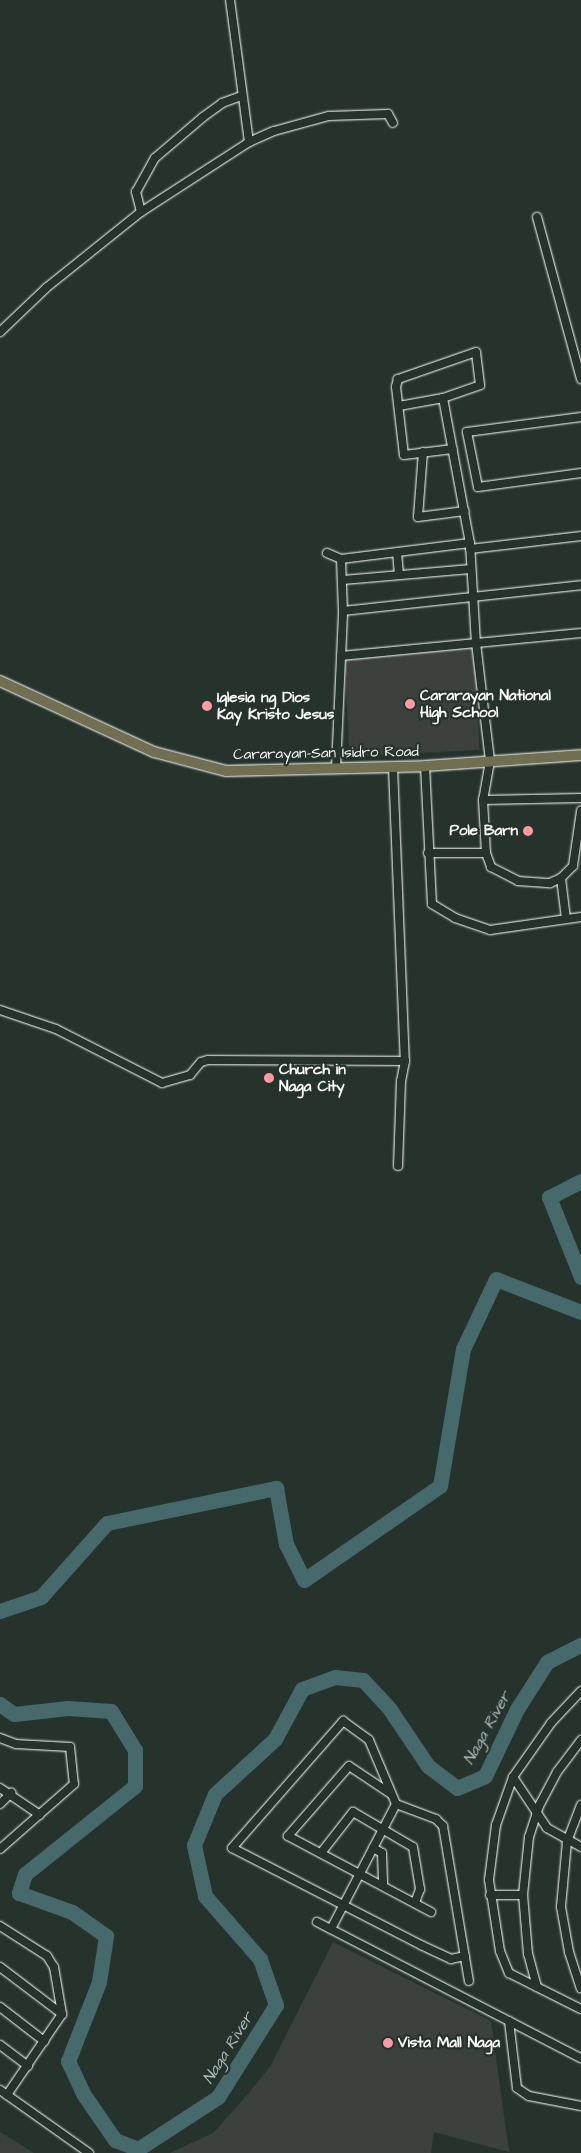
<!DOCTYPE html>
<style>
body{margin:0}
#map{position:relative;width:581px;height:2153px;overflow:hidden;background:#26332d;font-family:"Architects Daughter",sans-serif}
div>[style]{position:absolute}
.built>*{inset:0;background:#3c413e;transform-origin:0 0}
.river>*{height:15px;margin:-7.5px;padding:0 7.5px;transform-origin:7.5px;border-radius:7.5px;background:#466a6c}
.roads{filter:drop-shadow(0 0 1px #fff) drop-shadow(0 0 1px #fff)}
.minor>*{height:8px;margin:-4px;padding:0 4px;transform-origin:4px;border-radius:4px;background:#26332d}
.major>*{height:10px;margin:-5px;padding:0 5px;transform-origin:5px;border-radius:5px;background:#716f52}
.dots>*{width:14px;height:14px;translate:-50% -50%;box-sizing:border-box;border:2px solid #26332d;border-radius:50%}
span{translate:-50% -50%;white-space:nowrap;text-align:center;line-height:1.15;-webkit-text-stroke:4.5px #26332d;paint-order:stroke}
.poi-label{font-size:15px;color:#fff;font-weight:700}
.left{translate:0 -50%;text-align:left}
.right{translate:-100% -50%;text-align:right}
.street-label{font-size:15px;color:#fff}
.water-label{font-size:16px;color:#acbcbd;font-style:italic}
</style>
<div id="map">
<div class="built">
<i style="left:474px;top:646px;width:104px;height:130px;rotate:87deg"></i>
<i style="clip-path:polygon(333px 1942px,491px 2021px,509px 2152px,434px 2132px,431px 2153px,170px 2153px,213px 2133px,249px 2093px,271px 2065px)"></i>
<i style="clip-path:polygon(0 2132px,34px 2153px,0 2153px)"></i>
</div>
<div class="river">
<i style="left:581px;top:1181px;width:36px;rotate:153deg"></i>
<i style="left:549px;top:1197px;width:86px;rotate:68.2deg"></i>
<i style="left:0;top:1611px;width:43px;rotate:-18.9deg"></i>
<i style="left:41px;top:1597px;width:99px;rotate:-48.3deg"></i>
<i style="left:107px;top:1523px;width:173px;rotate:-11.7deg"></i>
<i style="left:276px;top:1488px;width:57px;rotate:79.9deg"></i>
<i style="left:286px;top:1544px;width:40px;rotate:63.4deg"></i>
<i style="left:304px;top:1580px;width:165px;rotate:-34.7deg"></i>
<i style="left:440px;top:1486px;width:139px;rotate:-80.5deg"></i>
<i style="left:463px;top:1349px;width:77px;rotate:-64.8deg"></i>
<i style="left:496px;top:1279px;width:91px;rotate:21.2deg"></i>
<i style="left:0;top:1704px;width:17px;rotate:36deg"></i>
<i style="left:14px;top:1714px;width:54px;rotate:-6.3deg"></i>
<i style="left:68px;top:1708px;width:43px;rotate:4deg"></i>
<i style="left:111px;top:1711px;width:46px;rotate:58.4deg"></i>
<i style="left:135px;top:1750px;width:36px;rotate:90deg"></i>
<i style="left:135px;top:1786px;width:141px;rotate:141.3deg"></i>
<i style="left:25px;top:1874px;width:20px;rotate:108deg"></i>
<i style="left:19px;top:1893px;width:56px;rotate:19.7deg"></i>
<i style="left:72px;top:1912px;width:42px;rotate:35.2deg"></i>
<i style="left:106px;top:1936px;width:47px;rotate:98.7deg"></i>
<i style="left:99px;top:1982px;width:85px;rotate:111.4deg"></i>
<i style="left:68px;top:2061px;width:38px;rotate:65deg"></i>
<i style="left:84px;top:2095px;width:55px;rotate:55.4deg"></i>
<i style="left:115px;top:2140px;width:25px;rotate:21deg"></i>
<i style="left:138px;top:2149px;width:95px;rotate:-33deg"></i>
<i style="left:218px;top:2097px;width:109px;rotate:-57.8deg"></i>
<i style="left:276px;top:2005px;width:49px;rotate:-109.2deg"></i>
<i style="left:260px;top:1959px;width:84px;rotate:-131.1deg"></i>
<i style="left:205px;top:1896px;width:52px;rotate:-102.2deg"></i>
<i style="left:194px;top:1845px;width:55px;rotate:-67.6deg"></i>
<i style="left:215px;top:1794px;width:81px;rotate:-42.5deg"></i>
<i style="left:275px;top:1739px;width:57px;rotate:-61.6deg"></i>
<i style="left:302px;top:1689px;width:35px;rotate:-20deg"></i>
<i style="left:335px;top:1677px;width:28px;rotate:6deg"></i>
<i style="left:363px;top:1680px;width:38px;rotate:47deg"></i>
<i style="left:389px;top:1708px;width:70px;rotate:56.1deg"></i>
<i style="left:428px;top:1766px;width:36px;rotate:37deg"></i>
<i style="left:457px;top:1788px;width:30px;rotate:-23deg"></i>
<i style="left:485px;top:1776px;width:74px;rotate:-64.5deg"></i>
<i style="left:517px;top:1709px;width:56px;rotate:-57.4deg"></i>
<i style="left:547px;top:1662px;width:38px;rotate:-27deg"></i>
</div>
<div class="roads">
<div class="minor">
<i style="left:249px;top:142px;width:27px;rotate:-24deg"></i>
<i style="left:274px;top:131px;width:57px;rotate:-15.3deg"></i>
<i style="left:329px;top:116px;width:59px;rotate:-1.9deg"></i>
<i style="left:388px;top:114px;width:10px;rotate:61deg"></i>
<i style="left:141px;top:212px;width:21px;rotate:-104deg"></i>
<i style="left:136px;top:192px;width:39px;rotate:-61deg"></i>
<i style="left:155px;top:158px;width:63px;rotate:-40.5deg"></i>
<i style="left:203px;top:117px;width:24px;rotate:-36deg"></i>
<i style="left:222px;top:103px;width:20px;rotate:-20deg"></i>
<i style="left:537px;top:217px;width:168px;rotate:74.8deg"></i>
<i style="left:0;top:332px;width:64px;rotate:-43.7deg"></i>
<i style="left:46px;top:288px;width:122px;rotate:-38.7deg"></i>
<i style="left:141px;top:212px;width:129px;rotate:-32.9deg"></i>
<i style="left:249px;top:142px;width:143px;rotate:-97.6deg"></i>
<i style="left:443px;top:398px;width:147px;rotate:79.5deg"></i>
<i style="left:470px;top:543px;width:100px;rotate:86.6deg"></i>
<i style="left:476px;top:643px;width:119px;rotate:83.2deg"></i>
<i style="left:490px;top:761px;width:40px;rotate:100deg"></i>
<i style="left:483px;top:800px;width:53px;rotate:86.8deg"></i>
<i style="left:486px;top:853px;width:15px;rotate:70deg"></i>
<i style="left:491px;top:867px;width:30px;rotate:27deg"></i>
<i style="left:518px;top:881px;width:32px;rotate:4deg"></i>
<i style="left:550px;top:883px;width:12px;rotate:-24deg"></i>
<i style="left:561px;top:878px;width:17px;rotate:-45deg"></i>
<i style="left:573px;top:866px;width:56px;rotate:-81.7deg"></i>
<i style="left:399px;top:406px;width:45px;rotate:-10.3deg"></i>
<i style="left:443px;top:398px;width:39px;rotate:-19deg"></i>
<i style="left:480px;top:385px;width:33px;rotate:-97deg"></i>
<i style="left:476px;top:352px;width:83px;rotate:160.9deg"></i>
<i style="left:398px;top:379px;width:8px;rotate:104deg"></i>
<i style="left:396px;top:387px;width:68px;rotate:83.3deg"></i>
<i style="left:404px;top:455px;width:49px;rotate:-7deg"></i>
<i style="left:581px;top:417px;width:115px;rotate:172.5deg"></i>
<i style="left:467px;top:432px;width:56px;rotate:78.7deg"></i>
<i style="left:478px;top:487px;width:104px;rotate:-7.7deg"></i>
<i style="left:423px;top:452px;width:65px;rotate:94.4deg"></i>
<i style="left:418px;top:517px;width:47px;rotate:-7.3deg"></i>
<i style="left:470px;top:549px;width:112px;rotate:-6.7deg"></i>
<i style="left:397px;top:552px;width:23px;rotate:85deg"></i>
<i style="left:327px;top:553px;width:15px;rotate:23deg"></i>
<i style="left:341px;top:559px;width:130px;rotate:-7.1deg"></i>
<i style="left:343px;top:580px;width:128px;rotate:-4.9deg"></i>
<i style="left:343px;top:611px;width:239px;rotate:-6.2deg"></i>
<i style="left:341px;top:656px;width:241px;rotate:-5.5deg"></i>
<i style="left:425px;top:766px;width:138px;rotate:87.1deg"></i>
<i style="left:432px;top:904px;width:27px;rotate:31deg"></i>
<i style="left:455px;top:918px;width:37px;rotate:19deg"></i>
<i style="left:490px;top:930px;width:92px;rotate:-8.1deg"></i>
<i style="left:393px;top:767px;width:294px;rotate:87.7deg"></i>
<i style="left:405px;top:1061px;width:20px;rotate:101deg"></i>
<i style="left:401px;top:1081px;width:85px;rotate:92deg"></i>
<i style="left:336px;top:768px;width:157px;rotate:-87.4deg"></i>
<i style="left:343px;top:611px;width:52px;rotate:-92.2deg"></i>
<i style="left:483px;top:800px;width:98px;rotate:-1.2deg"></i>
<i style="left:428px;top:853px;width:58px"></i>
<i style="left:561px;top:878px;width:41px;rotate:83deg"></i>
<i style="left:0;top:1010px;width:59px;rotate:18.7deg"></i>
<i style="left:56px;top:1029px;width:119px;rotate:27deg"></i>
<i style="left:162px;top:1083px;width:29px;rotate:-16deg"></i>
<i style="left:190px;top:1075px;width:17px;rotate:-50deg"></i>
<i style="left:201px;top:1062px;width:7px;rotate:-16deg"></i>
<i style="left:208px;top:1060px;width:197px;rotate:0.3deg"></i>
<i style="left:581px;top:1691px;width:44px;rotate:133.2deg"></i>
<i style="left:551px;top:1723px;width:66px;rotate:125.1deg"></i>
<i style="left:513px;top:1777px;width:51px;rotate:109.5deg"></i>
<i style="left:496px;top:1825px;width:55px;rotate:97.3deg"></i>
<i style="left:489px;top:1880px;width:72px;rotate:81.2deg"></i>
<i style="left:500px;top:1951px;width:24px;rotate:68deg"></i>
<i style="left:509px;top:1973px;width:80px;rotate:26.6deg"></i>
<i style="left:0;top:1738px;width:17px;rotate:21deg"></i>
<i style="left:16px;top:1744px;width:54px;rotate:3.2deg"></i>
<i style="left:70px;top:1747px;width:37px;rotate:84deg"></i>
<i style="left:74px;top:1784px;width:98px;rotate:138.7deg"></i>
<i style="left:513px;top:1777px;width:61px;rotate:56.3deg"></i>
<i style="left:547px;top:1828px;width:39px;rotate:29deg"></i>
<i style="left:0;top:1788px;width:48px;rotate:34deg"></i>
<i style="left:391px;top:1794px;width:50px;rotate:-146.3deg"></i>
<i style="left:349px;top:1766px;width:93px;rotate:131.1deg"></i>
<i style="left:288px;top:1836px;width:162px;rotate:28deg"></i>
<i style="left:0;top:1804px;width:16px;rotate:-45deg"></i>
<i style="left:581px;top:1805px;width:40px;rotate:111deg"></i>
<i style="left:567px;top:1842px;width:65px;rotate:95.3deg"></i>
<i style="left:561px;top:1907px;width:46px;rotate:79.9deg"></i>
<i style="left:569px;top:1952px;width:38px;rotate:72deg"></i>
<i style="left:373px;top:1848px;width:10px;rotate:29deg"></i>
<i style="left:382px;top:1853px;width:33px;rotate:88deg"></i>
<i style="left:321px;top:1853px;width:52px;rotate:-52deg"></i>
<i style="left:353px;top:1812px;width:69px;rotate:30.3deg"></i>
<i style="left:413px;top:1847px;width:43px;rotate:80.5deg"></i>
<i style="left:420px;top:1889px;width:15px;rotate:110deg"></i>
<i style="left:490px;top:1895px;width:33px"></i>
<i style="left:317px;top:1922px;width:297px;rotate:27.3deg"></i>
<i style="left:0;top:1926px;width:56px;rotate:32.6deg"></i>
<i style="left:47px;top:1956px;width:13px;rotate:58deg"></i>
<i style="left:54px;top:1967px;width:48px;rotate:80.3deg"></i>
<i style="left:62px;top:2014px;width:98px;rotate:124.2deg"></i>
<i style="left:331px;top:1929px;width:141px;rotate:-62.5deg"></i>
<i style="left:465px;top:1956px;width:14px;rotate:168deg"></i>
<i style="left:451px;top:1959px;width:33px;rotate:-155deg"></i>
<i style="left:421px;top:1945px;width:212px;rotate:-152.8deg"></i>
<i style="left:232px;top:1848px;width:169px;rotate:-48.8deg"></i>
<i style="left:343px;top:1721px;width:32px;rotate:36deg"></i>
<i style="left:369px;top:1740px;width:69px;rotate:67.1deg"></i>
<i style="left:396px;top:1804px;width:43px;rotate:20.6deg"></i>
<i style="left:436px;top:1819px;width:10px;rotate:45deg"></i>
<i style="left:443px;top:1826px;width:157px;rotate:80.5deg"></i>
<i style="left:0;top:1967px;width:78px;rotate:37.2deg"></i>
<i style="left:537px;top:1987px;width:34px;rotate:-105deg"></i>
<i style="left:528px;top:1954px;width:59px;rotate:-94.8deg"></i>
<i style="left:523px;top:1895px;width:58px;rotate:-84.1deg"></i>
<i style="left:529px;top:1837px;width:33px;rotate:-72deg"></i>
<i style="left:539px;top:1806px;width:38px;rotate:-62deg"></i>
<i style="left:557px;top:1772px;width:40px;rotate:-53deg"></i>
<i style="left:0;top:2007px;width:56px;rotate:37.7deg"></i>
<i style="left:509px;top:2021px;width:67px;rotate:83.2deg"></i>
<i style="left:517px;top:2088px;width:14px;rotate:34deg"></i>
<i style="left:529px;top:2096px;width:53px;rotate:10.9deg"></i>
<i style="left:0;top:2045px;width:35px;rotate:37deg"></i>
<i style="left:0;top:2090px;width:109px;rotate:35.3deg"></i>
</div>
<div class="major">
<i style="left:0;top:681px;width:170px;rotate:24.8deg"></i>
<i style="left:154px;top:752px;width:74px;rotate:14.8deg"></i>
<i style="left:226px;top:771px;width:199px;rotate:-1.4deg"></i>
<i style="left:425px;top:766px;width:156px;rotate:-4deg"></i>
</div>
</div>
<div class="dots">
<i style="left:410px;top:704px;background:#ff9aa2"></i>
<i style="left:207px;top:706px;background:#ff9aa2"></i>
<i style="left:528px;top:831px;background:#ff9aa2"></i>
<i style="left:269px;top:1078px;background:#ff9aa2"></i>
<i style="left:388px;top:2043px;background:#ff9aa2"></i>
</div>
<div class="poi-label">
<span class="left" style="left:420px;top:704px">Cararayan National<br>High School</span>
<span class="left" style="left:217px;top:706px">Iglesia ng Dios<br>Kay Kristo Jesus</span>
<span class="right" style="left:518px;top:831px">Pole Barn</span>
<span class="left" style="left:279px;top:1078px">Church in<br>Naga City</span>
<span class="left" style="left:398px;top:2043px">Vista Mall Naga</span>
</div>
<div class="street-label">
<span style="left:326px;top:753px;rotate:-1deg">Cararayan-San Isidro Road</span>
</div>
<div class="water-label">
<span style="left:487px;top:1728px;rotate:-61deg">Naga River</span>
<span style="left:228px;top:2048px;rotate:-58deg">Naga River</span>
</div>
</div>
